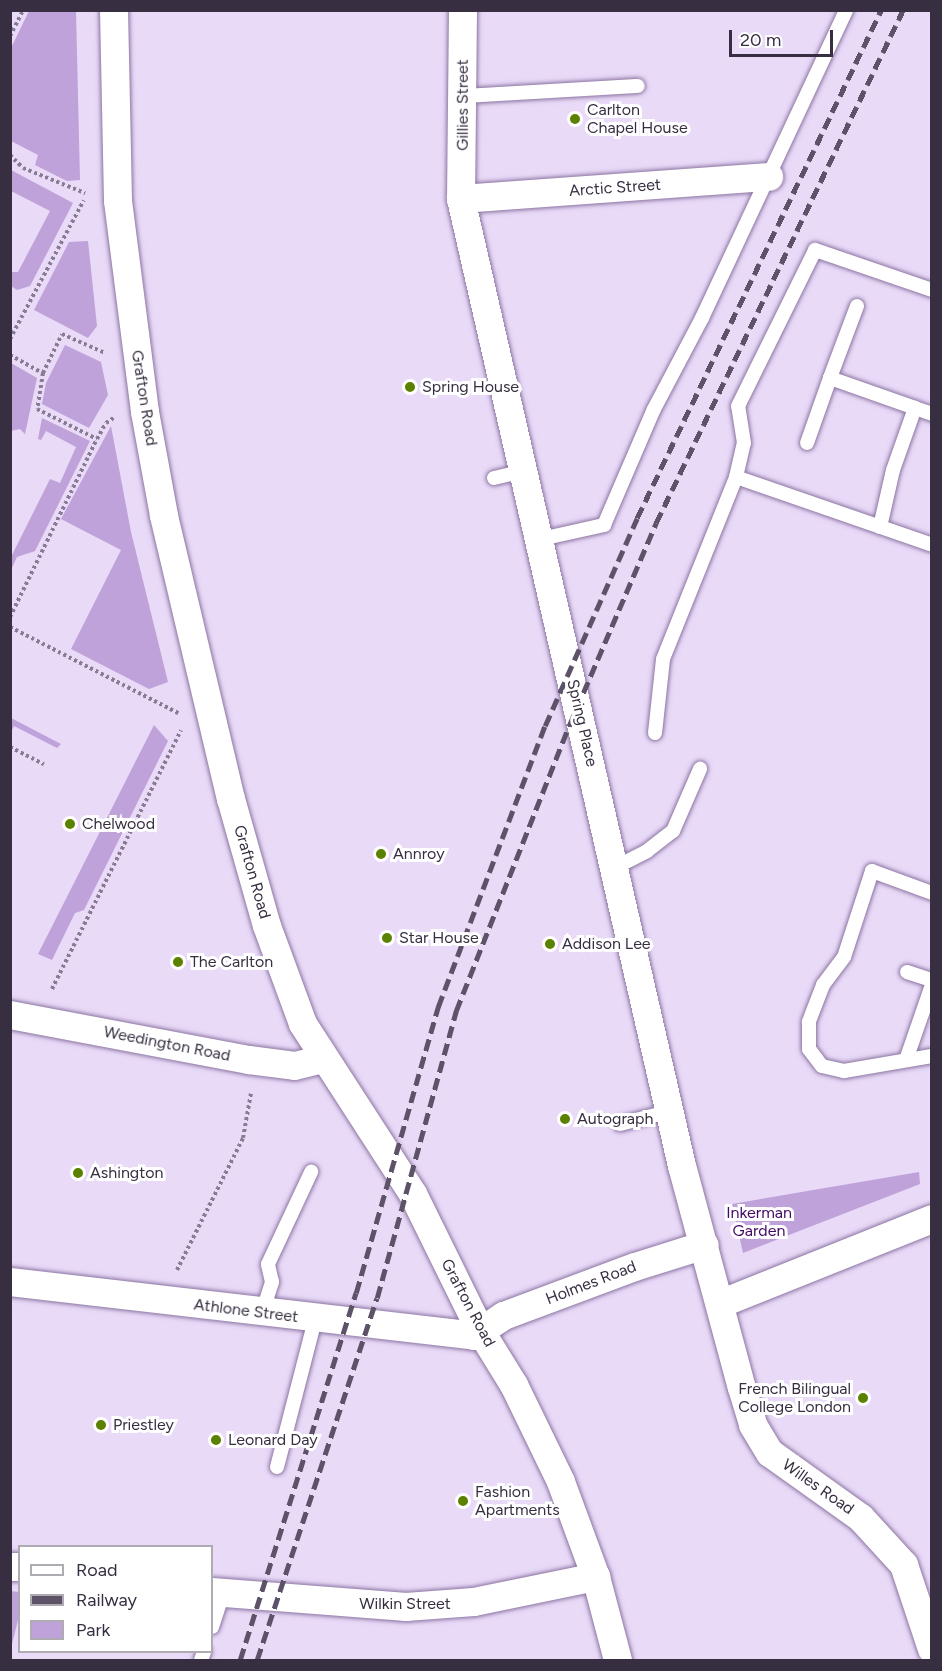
<!DOCTYPE html>
<style>
body{margin:0}
#map{position:relative;width:942px;height:1671px;overflow:hidden;background:#e9daf8;font-family:Figtree,sans-serif}
div>[style]{position:absolute}
.green>*{inset:0;background:#bea2d9}
.path>*{height:4px;margin-top:-2px;transform-origin:0;background:repeating-linear-gradient(90deg,#887c94 0 3px,transparent 0 6px)}
.roads{filter:drop-shadow(0 0 2px #8c75a2) drop-shadow(0 0 2px #8c75a2)}
.lane>*{height:14px;margin:-7px;padding:0 7px;transform-origin:7px;border-radius:7px;background:#fff}
.street>*{height:28px;margin:-14px;padding:0 14px;transform-origin:14px;border-radius:14px;background:#fff}
.rail>*{height:4.5px;margin-top:-2.25px;transform-origin:0;background:repeating-linear-gradient(90deg,#5d5268 0 12px,transparent 0 18px)}
.dots>*{width:16px;height:16px;translate:-50% -50%;box-sizing:border-box;border:3px solid #fff;border-radius:50%}
span{translate:-50% -50%;white-space:nowrap;text-align:center;line-height:1.15;-webkit-text-stroke:6px #fff;paint-order:stroke}
.street-label{font-size:16px;color:#372e41}
.poi-label{font-size:16px;color:#372e41}
.left{translate:0 -50%;text-align:left}
.right{translate:-100% -50%;text-align:right}
.park-label{font-size:16px;color:#420964}
.frame{position:absolute;inset:0;border:12px solid #372e41;pointer-events:none}
.legend{position:absolute;left:18px;top:1545px;width:195px;height:108px;box-sizing:border-box;background:#fff;border:2px solid #afabb3;margin:0;padding:8px 10px;list-style:none;font-size:18px;color:#372e41}
.legend li{display:flex;align-items:center;gap:12px;height:30px}
.legend b{width:30px;border:2px solid #afabb3}
.scale{position:absolute;left:729px;top:30px;width:104px;height:27px;box-sizing:border-box;border:3px solid #372e41;border-top:0;padding-left:8px;font-size:18px;line-height:21px;white-space:nowrap;color:#372e41;-webkit-text-stroke:4px #fff;paint-order:stroke}
</style>
<div id="map">
<div class="green">
<i style="clip-path:polygon(29px 11px,76px 11px,80px 180px,67px 181px,35px 165px,38px 155px,11px 141px,11px 48px)"></i>
<i style="clip-path:polygon(11px 170px,73px 203px,30px 286px,17px 290px,11px 286px,12px 272px,18px 272px,50px 211px,11px 191px)"></i>
<i style="clip-path:polygon(88px 241px,97px 326px,88px 338px,34px 310px,69px 242px)"></i>
<i style="clip-path:polygon(65px 345px,101px 362px,108px 395px,89px 428px,42px 404px,46px 383px)"></i>
<i style="clip-path:polygon(11px 363px,37px 378px,25px 434px,20px 429px,11px 431px)"></i>
<i style="clip-path:polygon(42px 418px,90px 441px,35px 551px,17px 557px,11px 570px,11px 557px,50px 479px,60px 483px,76px 447px,46px 431px,41px 440px,38px 439px)"></i>
<i style="clip-path:polygon(111px 426px,131px 532px,168px 682px,149px 689px,71px 649px,121px 550px,61px 519px)"></i>
<i style="clip-path:polygon(11px 718px,61px 744px,57px 748px,14px 726px,11px 732px)"></i>
<i style="clip-path:polygon(154px 725px,168px 741px,84px 910px,75px 913px,52px 960px,38px 954px)"></i>
<i style="clip-path:polygon(919px 1172px,920px 1184px,743px 1253px,732px 1204px)"></i>
<i style="clip-path:polygon(10px 1591px,20px 1592px,19px 1616px,11px 1648px)"></i>
</div>
<div class="path">
<i style="left:10px;top:36px;width:29px;rotate:-63deg"></i>
<i style="left:10px;top:155px;width:18px;rotate:45deg"></i>
<i style="left:23px;top:168px;width:67px;rotate:22deg"></i>
<i style="left:10px;top:339px;width:157px;rotate:-62deg"></i>
<i style="left:10px;top:355px;width:38px;rotate:29deg"></i>
<i style="left:43px;top:373px;width:43px;rotate:-64deg"></i>
<i style="left:62px;top:334px;width:47px;rotate:23.8deg"></i>
<i style="left:43px;top:373px;width:36px;rotate:99deg"></i>
<i style="left:37px;top:409px;width:67px;rotate:26.6deg"></i>
<i style="left:10px;top:617px;width:198px;rotate:-64deg"></i>
<i style="left:97px;top:439px;width:18px;rotate:-61deg"></i>
<i style="left:106px;top:423px;width:11px;rotate:-34deg"></i>
<i style="left:10px;top:627px;width:189px;rotate:27.1deg"></i>
<i style="left:10px;top:747px;width:38px;rotate:27deg"></i>
<i style="left:52px;top:989px;width:289px;rotate:-63.5deg"></i>
<i style="left:177px;top:1270px;width:148px;rotate:-63.4deg"></i>
<i style="left:243px;top:1138px;width:46px;rotate:-79.9deg"></i>
</div>
<div class="roads">
<div class="lane">
<i style="left:463px;top:96px;width:175px;rotate:-3.3deg"></i>
<i style="left:857px;top:306px;width:77px;rotate:110.6deg"></i>
<i style="left:830px;top:378px;width:90px;rotate:19.4deg"></i>
<i style="left:807px;top:443px;width:69px;rotate:-70.5deg"></i>
<i style="left:736px;top:477px;width:207px;rotate:19.1deg"></i>
<i style="left:494px;top:478px;width:32px;rotate:-13deg"></i>
<i style="left:880px;top:527px;width:58px;rotate:-77.2deg"></i>
<i style="left:893px;top:470px;width:66px;rotate:-70.5deg"></i>
<i style="left:915px;top:408px;width:18px;rotate:19deg"></i>
<i style="left:541px;top:539px;width:65px;rotate:-12.5deg"></i>
<i style="left:604px;top:525px;width:126px;rotate:-66.7deg"></i>
<i style="left:654px;top:409px;width:103px;rotate:-62.2deg"></i>
<i style="left:702px;top:318px;width:340px;rotate:-64.9deg"></i>
<i style="left:655px;top:733px;width:74px;rotate:-83.8deg"></i>
<i style="left:663px;top:659px;width:196px;rotate:-68.1deg"></i>
<i style="left:736px;top:477px;width:35px;rotate:-77deg"></i>
<i style="left:744px;top:443px;width:37px;rotate:-99deg"></i>
<i style="left:738px;top:406px;width:174px;rotate:-63.7deg"></i>
<i style="left:815px;top:250px;width:124px;rotate:18.9deg"></i>
<i style="left:614px;top:868px;width:37px;rotate:-27deg"></i>
<i style="left:647px;top:851px;width:33px;rotate:-38deg"></i>
<i style="left:673px;top:831px;width:68px;rotate:-66.5deg"></i>
<i style="left:932px;top:893px;width:64px;rotate:-159.9deg"></i>
<i style="left:872px;top:871px;width:90px;rotate:108deg"></i>
<i style="left:844px;top:957px;width:35px;rotate:127deg"></i>
<i style="left:823px;top:985px;width:40px;rotate:111deg"></i>
<i style="left:809px;top:1022px;width:27px;rotate:90deg"></i>
<i style="left:809px;top:1049px;width:21px;rotate:53deg"></i>
<i style="left:822px;top:1066px;width:23px;rotate:13deg"></i>
<i style="left:844px;top:1071px;width:89px;rotate:-9.7deg"></i>
<i style="left:907px;top:972px;width:26px;rotate:18deg"></i>
<i style="left:906px;top:1060px;width:79px;rotate:-70.9deg"></i>
<i style="left:620px;top:1124px;width:53px;rotate:-14.3deg"></i>
<i style="left:262px;top:1313px;width:33px;rotate:-72deg"></i>
<i style="left:272px;top:1282px;width:18px;rotate:-103deg"></i>
<i style="left:268px;top:1264px;width:102px;rotate:-64.9deg"></i>
<i style="left:277px;top:1467px;width:152px;rotate:-75.5deg"></i>
<i style="left:212px;top:1627px;width:36px;rotate:-72deg"></i>
<i style="left:201px;top:1660px;width:9px;rotate:-69deg"></i>
</div>
<div class="street">
<i style="left:114px;top:10px;width:191px;rotate:88.8deg"></i>
<i style="left:118px;top:201px;width:213px;rotate:82.7deg"></i>
<i style="left:145px;top:412px;width:106px;rotate:79.6deg"></i>
<i style="left:164px;top:516px;width:291px;rotate:76.7deg"></i>
<i style="left:231px;top:799px;width:132px;rotate:74.2deg"></i>
<i style="left:267px;top:926px;width:104px;rotate:69.8deg"></i>
<i style="left:303px;top:1024px;width:202px;rotate:57.1deg"></i>
<i style="left:413px;top:1194px;width:152px;rotate:63.8deg"></i>
<i style="left:480px;top:1330px;width:65px;rotate:58.3deg"></i>
<i style="left:514px;top:1385px;width:108px;rotate:64.1deg"></i>
<i style="left:561px;top:1482px;width:101px;rotate:69.8deg"></i>
<i style="left:596px;top:1577px;width:86px;rotate:75.2deg"></i>
<i style="left:463px;top:10px;width:189px;rotate:90.6deg"></i>
<i style="left:461px;top:199px;width:992px;rotate:77.13deg"></i>
<i style="left:682px;top:1166px;width:230px;rotate:74.9deg"></i>
<i style="left:742px;top:1388px;width:39px;rotate:73deg"></i>
<i style="left:753px;top:1425px;width:33px;rotate:59deg"></i>
<i style="left:770px;top:1453px;width:112px;rotate:35.5deg"></i>
<i style="left:861px;top:1518px;width:64px;rotate:47.5deg"></i>
<i style="left:904px;top:1565px;width:89px;rotate:71.6deg"></i>
<i style="left:461px;top:199px;width:309px;rotate:-4.1deg"></i>
<i style="left:10px;top:1015px;width:243px;rotate:10.7deg"></i>
<i style="left:249px;top:1060px;width:46px;rotate:7.4deg"></i>
<i style="left:295px;top:1066px;width:29px;rotate:-14deg"></i>
<i style="left:10px;top:1282px;width:467px;rotate:6.6deg"></i>
<i style="left:474px;top:1336px;width:36px;rotate:-34deg"></i>
<i style="left:504px;top:1316px;width:140px;rotate:-20.5deg"></i>
<i style="left:635px;top:1267px;width:73px;rotate:-17.4deg"></i>
<i style="left:720px;top:1304px;width:228px;rotate:-21.8deg"></i>
<i style="left:10px;top:1567px;width:7px"></i>
<i style="left:212px;top:1592px;width:195px;rotate:4.4deg"></i>
<i style="left:406px;top:1607px;width:68px;rotate:-4.2deg"></i>
<i style="left:474px;top:1602px;width:125px;rotate:-11.6deg"></i>
</div>
</div>
<div class="rail">
<i style="left:240px;top:1660px;width:385px;rotate:-72.5deg"></i>
<i style="left:356px;top:1293px;width:298px;rotate:-74deg"></i>
<i style="left:438px;top:1007px;width:301px;rotate:-69.2deg"></i>
<i style="left:545px;top:726px;width:227px;rotate:-66.1deg"></i>
<i style="left:637px;top:518px;width:564px;rotate:-64.34deg"></i>
<i style="left:257px;top:1660px;width:381px;rotate:-71.7deg"></i>
<i style="left:377px;top:1298px;width:298px;rotate:-74.6deg"></i>
<i style="left:456px;top:1011px;width:307px;rotate:-68.4deg"></i>
<i style="left:569px;top:726px;width:221px;rotate:-66.8deg"></i>
<i style="left:656px;top:523px;width:569px;rotate:-64.29deg"></i>
</div>
<div class="dots">
<i style="left:575px;top:119px;background:#5b8100"></i>
<i style="left:410px;top:387px;background:#5b8100"></i>
<i style="left:70px;top:824px;background:#5b8100"></i>
<i style="left:381px;top:854px;background:#5b8100"></i>
<i style="left:387px;top:938px;background:#5b8100"></i>
<i style="left:550px;top:944px;background:#5b8100"></i>
<i style="left:178px;top:962px;background:#5b8100"></i>
<i style="left:565px;top:1119px;background:#5b8100"></i>
<i style="left:78px;top:1173px;background:#5b8100"></i>
<i style="left:863px;top:1398px;background:#5b8100"></i>
<i style="left:101px;top:1425px;background:#5b8100"></i>
<i style="left:216px;top:1440px;background:#5b8100"></i>
<i style="left:463px;top:1501px;background:#5b8100"></i>
</div>
<div class="street-label">
<span style="left:463px;top:105px;rotate:-90deg">Gillies Street</span>
<span style="left:615px;top:188px;rotate:-4deg">Arctic Street</span>
<span style="left:144px;top:398px;rotate:81deg">Grafton Road</span>
<span style="left:582px;top:723px;rotate:77deg">Spring Place</span>
<span style="left:252px;top:872px;rotate:74deg">Grafton Road</span>
<span style="left:167px;top:1044px;rotate:11deg">Weedington Road</span>
<span style="left:591px;top:1283px;rotate:-21deg">Holmes Road</span>
<span style="left:468px;top:1303px;rotate:62deg">Grafton Road</span>
<span style="left:246px;top:1311px;rotate:7deg">Athlone Street</span>
<span style="left:818px;top:1487px;rotate:35deg">Willes Road</span>
<span style="left:405px;top:1604px">Wilkin Street</span>
</div>
<div class="poi-label">
<span class="left" style="left:587px;top:119px">Carlton<br>Chapel House</span>
<span class="left" style="left:422px;top:387px">Spring House</span>
<span class="left" style="left:82px;top:824px">Chelwood</span>
<span class="left" style="left:393px;top:854px">Annroy</span>
<span class="left" style="left:399px;top:938px">Star House</span>
<span class="left" style="left:562px;top:944px">Addison Lee</span>
<span class="left" style="left:190px;top:962px">The Carlton</span>
<span class="left" style="left:577px;top:1119px">Autograph</span>
<span class="left" style="left:90px;top:1173px">Ashington</span>
<span class="right" style="left:851px;top:1398px">French Bilingual<br>College London</span>
<span class="left" style="left:113px;top:1425px">Priestley</span>
<span class="left" style="left:228px;top:1440px">Leonard Day</span>
<span class="left" style="left:475px;top:1501px">Fashion<br>Apartments</span>
</div>
<div class="park-label">
<span style="left:759px;top:1222px">Inkerman<br>Garden</span>
</div>
<div class="frame"></div>
<ul class="legend">
<li><b style="height:8px;background:#fff"></b>Road</li>
<li><b style="height:8px;background:#5d5268"></b>Railway</li>
<li><b style="height:16px;background:#bea2d9"></b>Park</li>
</ul>
<div class="scale">20 m</div>
</div>
